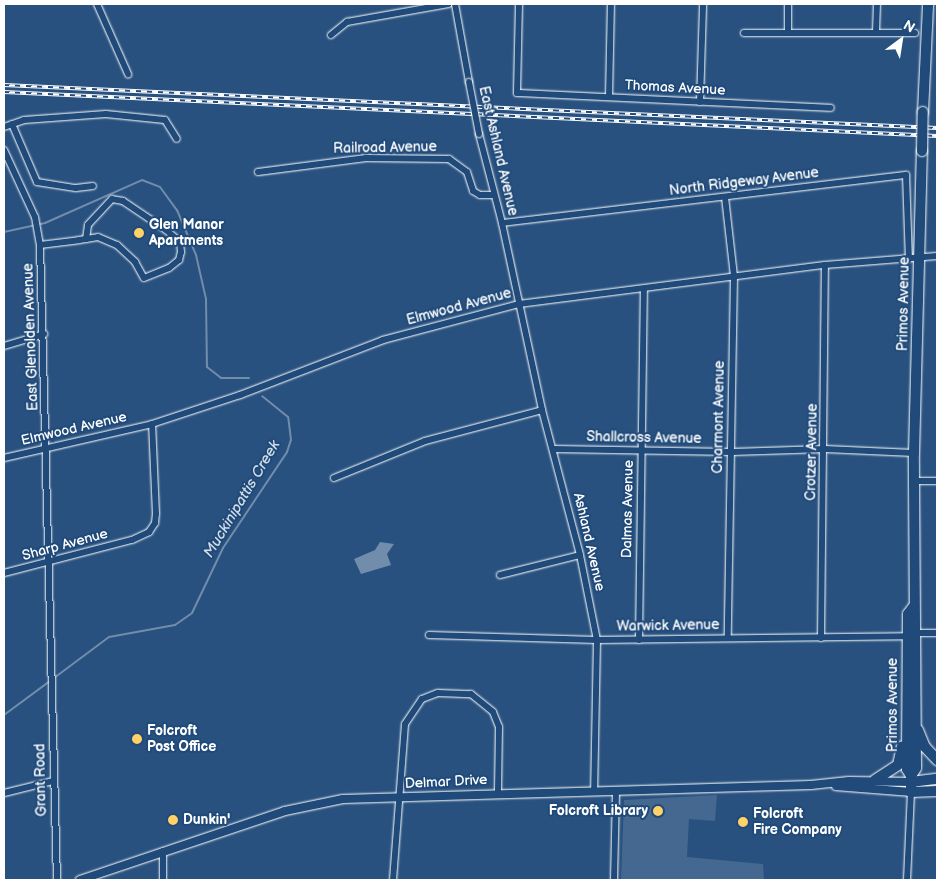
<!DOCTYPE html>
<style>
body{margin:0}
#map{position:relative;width:941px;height:884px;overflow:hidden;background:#28517f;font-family:"Balsamiq Sans",sans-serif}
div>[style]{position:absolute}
.green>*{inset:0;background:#446890}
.water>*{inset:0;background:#718dab}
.stream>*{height:2px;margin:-1px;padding:0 1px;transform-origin:1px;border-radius:1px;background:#718dab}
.roads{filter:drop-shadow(0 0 1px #fff) drop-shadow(0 0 1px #fff)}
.minor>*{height:6px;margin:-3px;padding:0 3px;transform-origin:3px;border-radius:3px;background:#1f4a7a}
.tertiary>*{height:8px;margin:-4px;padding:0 4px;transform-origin:4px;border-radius:4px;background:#1f4a7a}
.primary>*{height:10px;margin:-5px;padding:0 5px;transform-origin:5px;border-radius:5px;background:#1f4a7a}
.rail>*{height:4px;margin-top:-2px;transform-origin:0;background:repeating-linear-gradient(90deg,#1f4a7a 0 5.5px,#fff 0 11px);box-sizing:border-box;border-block:1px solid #fff}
.bridges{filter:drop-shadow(0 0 1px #fff) drop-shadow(0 0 1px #fff)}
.minor-bridge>*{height:6px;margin:-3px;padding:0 3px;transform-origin:3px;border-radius:3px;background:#1f4a7a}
.primary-bridge>*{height:10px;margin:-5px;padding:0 5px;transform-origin:5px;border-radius:5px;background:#1f4a7a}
.dots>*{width:14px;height:14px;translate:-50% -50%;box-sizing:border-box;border:2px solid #1f4a7a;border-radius:50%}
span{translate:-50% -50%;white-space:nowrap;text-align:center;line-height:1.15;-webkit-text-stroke:4px #1f4a7a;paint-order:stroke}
.street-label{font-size:14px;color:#fff}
.poi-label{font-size:14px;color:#fff;font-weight:700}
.left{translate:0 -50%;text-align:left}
.right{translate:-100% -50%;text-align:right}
.water-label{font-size:15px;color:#d4dde6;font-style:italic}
.frame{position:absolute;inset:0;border:5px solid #fff;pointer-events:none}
.north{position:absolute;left:876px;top:15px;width:50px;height:50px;-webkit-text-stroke:4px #1f4a7a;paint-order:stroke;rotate:31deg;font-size:14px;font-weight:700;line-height:20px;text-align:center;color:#fff}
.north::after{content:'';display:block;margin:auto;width:18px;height:22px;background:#fff;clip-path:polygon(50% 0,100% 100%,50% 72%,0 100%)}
</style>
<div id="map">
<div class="green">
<i style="clip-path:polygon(717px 795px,715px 821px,689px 819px,687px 857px,763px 864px,764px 880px,621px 880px,624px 800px)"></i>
</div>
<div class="water">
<i style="clip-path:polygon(380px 542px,394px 544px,387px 554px,391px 565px,361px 574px,354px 559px,375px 550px)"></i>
</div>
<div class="stream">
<i style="left:4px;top:232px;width:42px;rotate:-12.4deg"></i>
<i style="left:45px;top:223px;width:106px;rotate:-23.9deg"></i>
<i style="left:142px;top:180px;width:19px;rotate:21deg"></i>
<i style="left:160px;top:187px;width:29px;rotate:54deg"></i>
<i style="left:177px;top:210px;width:49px;rotate:67.1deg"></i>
<i style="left:196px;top:255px;width:45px;rotate:77.2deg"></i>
<i style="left:206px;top:299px;width:68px;rotate:89.2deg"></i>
<i style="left:207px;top:367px;width:18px;rotate:38deg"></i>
<i style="left:221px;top:378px;width:28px"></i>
<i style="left:54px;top:678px;width:69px;rotate:-36.7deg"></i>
<i style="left:109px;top:637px;width:67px;rotate:-10.3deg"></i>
<i style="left:175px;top:625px;width:21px;rotate:-35deg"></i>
<i style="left:192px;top:613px;width:72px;rotate:-64.5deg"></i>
<i style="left:223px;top:548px;width:115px;rotate:-56.3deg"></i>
<i style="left:287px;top:452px;width:13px;rotate:-72deg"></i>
<i style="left:291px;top:440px;width:23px;rotate:-97deg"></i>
<i style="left:288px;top:417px;width:33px;rotate:-141deg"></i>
<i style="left:4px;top:715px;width:57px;rotate:-36.5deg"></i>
</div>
<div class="roads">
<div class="minor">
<i style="left:97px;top:4px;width:77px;rotate:66.1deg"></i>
<i style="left:455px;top:4px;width:79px;rotate:79.8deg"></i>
<i style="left:519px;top:4px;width:89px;rotate:91.3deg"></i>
<i style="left:517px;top:93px;width:314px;rotate:2.7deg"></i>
<i style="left:876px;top:32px;width:28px;rotate:-88deg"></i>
<i style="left:744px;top:33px;width:171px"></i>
<i style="left:788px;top:33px;width:29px;rotate:-90deg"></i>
<i style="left:331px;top:35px;width:21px;rotate:-39deg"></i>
<i style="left:347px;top:22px;width:103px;rotate:-10.1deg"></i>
<i style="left:609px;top:97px;width:93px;rotate:-88.8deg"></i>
<i style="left:700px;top:102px;width:98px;rotate:-88.2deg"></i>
<i style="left:12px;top:124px;width:63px;rotate:66.7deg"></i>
<i style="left:37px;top:182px;width:39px;rotate:9deg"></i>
<i style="left:76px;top:188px;width:17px;rotate:-7deg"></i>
<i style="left:4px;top:127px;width:21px;rotate:-19deg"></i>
<i style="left:24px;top:120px;width:82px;rotate:-4.2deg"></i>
<i style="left:106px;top:114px;width:59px;rotate:5.8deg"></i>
<i style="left:165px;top:120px;width:22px;rotate:58deg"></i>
<i style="left:479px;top:134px;width:92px;rotate:75.5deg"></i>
<i style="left:502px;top:223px;width:191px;rotate:77.9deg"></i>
<i style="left:542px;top:410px;width:150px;rotate:75.3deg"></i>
<i style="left:580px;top:555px;width:87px;rotate:78.7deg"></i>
<i style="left:597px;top:640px;width:151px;rotate:91.1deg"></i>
<i style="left:4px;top:150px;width:74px;rotate:65.2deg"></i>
<i style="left:35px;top:217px;width:28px;rotate:80deg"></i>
<i style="left:40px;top:245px;width:635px;rotate:88.47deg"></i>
<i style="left:258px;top:172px;width:109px;rotate:-7.4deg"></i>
<i style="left:366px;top:158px;width:83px;rotate:0.7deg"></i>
<i style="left:449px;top:159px;width:22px;rotate:36deg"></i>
<i style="left:467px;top:172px;width:20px;rotate:72deg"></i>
<i style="left:473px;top:191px;width:8px;rotate:30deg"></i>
<i style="left:480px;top:195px;width:14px"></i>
<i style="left:725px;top:197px;width:80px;rotate:83.5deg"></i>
<i style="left:734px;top:276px;width:361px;rotate:91deg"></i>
<i style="left:502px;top:223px;width:407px;rotate:-6.8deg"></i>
<i style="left:906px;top:175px;width:84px;rotate:88deg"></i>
<i style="left:40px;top:245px;width:39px;rotate:-7deg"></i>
<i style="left:79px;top:240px;width:7px;rotate:-8deg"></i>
<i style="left:86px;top:239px;width:12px;rotate:-9deg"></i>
<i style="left:98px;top:237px;width:21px;rotate:23deg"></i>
<i style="left:117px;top:245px;width:25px;rotate:43deg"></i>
<i style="left:135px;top:262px;width:18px;rotate:61deg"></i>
<i style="left:144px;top:278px;width:27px;rotate:-22deg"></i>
<i style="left:169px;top:268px;width:13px;rotate:-39deg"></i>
<i style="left:179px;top:260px;width:8px;rotate:-76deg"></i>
<i style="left:181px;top:252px;width:10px;rotate:-96deg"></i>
<i style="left:180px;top:242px;width:18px;rotate:-139deg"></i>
<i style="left:166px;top:230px;width:52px;rotate:-146deg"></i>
<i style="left:123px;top:201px;width:11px;rotate:-170deg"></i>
<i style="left:112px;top:199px;width:35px;rotate:133deg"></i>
<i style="left:88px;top:225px;width:14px;rotate:98deg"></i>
<i style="left:4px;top:346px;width:42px;rotate:-16.7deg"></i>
<i style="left:554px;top:449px;width:178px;rotate:1deg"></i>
<i style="left:732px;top:452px;width:93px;rotate:-1.8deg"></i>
<i style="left:825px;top:449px;width:89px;rotate:2.6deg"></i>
<i style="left:4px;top:458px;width:152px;rotate:-12.9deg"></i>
<i style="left:152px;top:424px;width:93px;rotate:-18.2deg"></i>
<i style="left:240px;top:395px;width:153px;rotate:-21deg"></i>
<i style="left:383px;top:340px;width:141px;rotate:-14.8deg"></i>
<i style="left:519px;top:304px;width:308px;rotate:-7.3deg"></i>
<i style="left:825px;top:265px;width:112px;rotate:-4.6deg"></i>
<i style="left:334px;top:478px;width:98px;rotate:-22.1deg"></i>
<i style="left:425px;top:441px;width:121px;rotate:-14.8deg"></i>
<i style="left:915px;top:481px;width:22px"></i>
<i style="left:4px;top:573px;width:132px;rotate:-14.5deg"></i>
<i style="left:132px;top:540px;width:19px;rotate:-25deg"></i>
<i style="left:149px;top:532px;width:11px;rotate:-56deg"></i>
<i style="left:155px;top:523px;width:9px;rotate:-84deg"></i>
<i style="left:156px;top:514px;width:90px;rotate:-92.5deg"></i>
<i style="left:500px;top:575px;width:82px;rotate:-14deg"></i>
<i style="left:917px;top:633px;width:20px"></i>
<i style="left:429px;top:635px;width:168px;rotate:1.7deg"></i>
<i style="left:597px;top:640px;width:310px;rotate:-0.7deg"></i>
<i style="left:821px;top:638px;width:373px;rotate:-89.4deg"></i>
<i style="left:639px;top:640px;width:350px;rotate:-89.2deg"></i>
<i style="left:4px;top:793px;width:50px;rotate:-13.8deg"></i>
<i style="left:163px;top:851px;width:29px;rotate:90deg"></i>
<i style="left:393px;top:880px;width:156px;rotate:-85.6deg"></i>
<i style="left:405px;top:724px;width:30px;rotate:-56deg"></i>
<i style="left:422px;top:699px;width:17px;rotate:-21deg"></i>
<i style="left:438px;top:693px;width:33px;rotate:2deg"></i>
<i style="left:471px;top:694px;width:28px;rotate:39deg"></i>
<i style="left:493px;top:712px;width:16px;rotate:68deg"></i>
<i style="left:499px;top:727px;width:66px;rotate:90.9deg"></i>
<i style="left:614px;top:880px;width:90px;rotate:-88.7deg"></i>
<i style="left:907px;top:880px;width:88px;rotate:-87.4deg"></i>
</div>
<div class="tertiary">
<i style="left:836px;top:786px;width:75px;rotate:4.6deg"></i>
<i style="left:80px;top:880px;width:216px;rotate:-18.6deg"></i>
<i style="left:285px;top:811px;width:59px;rotate:-11.7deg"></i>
<i style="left:343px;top:799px;width:468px;rotate:-1.7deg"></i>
<i style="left:811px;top:785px;width:38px;rotate:-6deg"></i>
<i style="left:849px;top:781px;width:62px;rotate:0.9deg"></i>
</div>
<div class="primary">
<i style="left:923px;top:112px;width:108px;rotate:-87.3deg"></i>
<i style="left:914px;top:606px;width:10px;rotate:127deg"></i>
<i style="left:908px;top:614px;width:155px;rotate:90.4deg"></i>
<i style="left:907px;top:769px;width:8px;rotate:60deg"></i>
<i style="left:911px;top:776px;width:16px;rotate:90deg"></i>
<i style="left:911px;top:792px;width:26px;rotate:-2deg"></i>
<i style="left:918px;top:730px;width:18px;rotate:68deg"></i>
<i style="left:925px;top:747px;width:18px;rotate:47deg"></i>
<i style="left:911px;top:776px;width:9px;rotate:-58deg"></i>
<i style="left:916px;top:768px;width:315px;rotate:-90.4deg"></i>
<i style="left:914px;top:453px;width:302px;rotate:-88.5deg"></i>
<i style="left:875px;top:780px;width:27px;rotate:-33deg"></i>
<i style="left:898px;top:765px;width:19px;rotate:-78deg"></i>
<i style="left:911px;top:782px;width:26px;rotate:-7deg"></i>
</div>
</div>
<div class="rail">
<i style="left:4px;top:85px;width:934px;rotate:2.64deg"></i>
<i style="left:4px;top:92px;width:934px;rotate:2.7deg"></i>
</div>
<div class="bridges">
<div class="minor-bridge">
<i style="left:469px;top:82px;width:53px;rotate:79.1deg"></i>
</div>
<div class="primary-bridge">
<i style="left:922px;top:151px;width:39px;rotate:-89deg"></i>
</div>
</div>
<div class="dots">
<i style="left:139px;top:233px;background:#ffd166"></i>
<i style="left:137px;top:739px;background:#ffd166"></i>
<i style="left:658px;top:811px;background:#ffd166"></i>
<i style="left:173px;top:820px;background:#ffd166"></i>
<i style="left:743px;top:822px;background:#ffd166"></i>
</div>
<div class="street-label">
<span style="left:675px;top:88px;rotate:3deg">Thomas Avenue</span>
<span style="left:385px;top:148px;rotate:-1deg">Railroad Avenue</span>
<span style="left:498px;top:151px;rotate:77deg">East Ashland Avenue</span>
<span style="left:744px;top:182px;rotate:-7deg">North Ridgeway Avenue</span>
<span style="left:904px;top:304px;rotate:-89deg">Primos Avenue</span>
<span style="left:459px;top:307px;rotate:-15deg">Elmwood Avenue</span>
<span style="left:31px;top:337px;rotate:-92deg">East Glenolden Avenue</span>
<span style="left:719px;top:417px;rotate:-89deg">Charmont Avenue</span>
<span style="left:74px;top:429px;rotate:-13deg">Elmwood Avenue</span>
<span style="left:644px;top:438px;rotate:1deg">Shallcross Avenue</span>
<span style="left:812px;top:452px;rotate:-89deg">Crotzer Avenue</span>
<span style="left:628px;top:509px;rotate:-89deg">Dalmas Avenue</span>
<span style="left:589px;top:542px;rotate:77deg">Ashland Avenue</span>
<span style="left:65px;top:545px;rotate:-15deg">Sharp Avenue</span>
<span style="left:668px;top:626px;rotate:-1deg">Warwick Avenue</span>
<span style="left:893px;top:705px;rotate:-90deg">Primos Avenue</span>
<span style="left:41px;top:780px;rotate:-91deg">Grant Road</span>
<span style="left:446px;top:782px;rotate:-3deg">Delmar Drive</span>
</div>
<div class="poi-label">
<span class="left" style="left:149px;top:233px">Glen Manor<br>Apartments</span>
<span class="left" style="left:147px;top:739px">Folcroft<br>Post Office</span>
<span class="right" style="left:648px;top:811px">Folcroft Library</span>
<span class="left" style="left:753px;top:822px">Folcroft<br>Fire Company</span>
<span class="left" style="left:183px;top:820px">Dunkin'</span>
</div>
<div class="water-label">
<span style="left:242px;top:499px;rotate:-59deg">Muckinipattis Creek</span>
</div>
<div class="frame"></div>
<div class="north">N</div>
</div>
